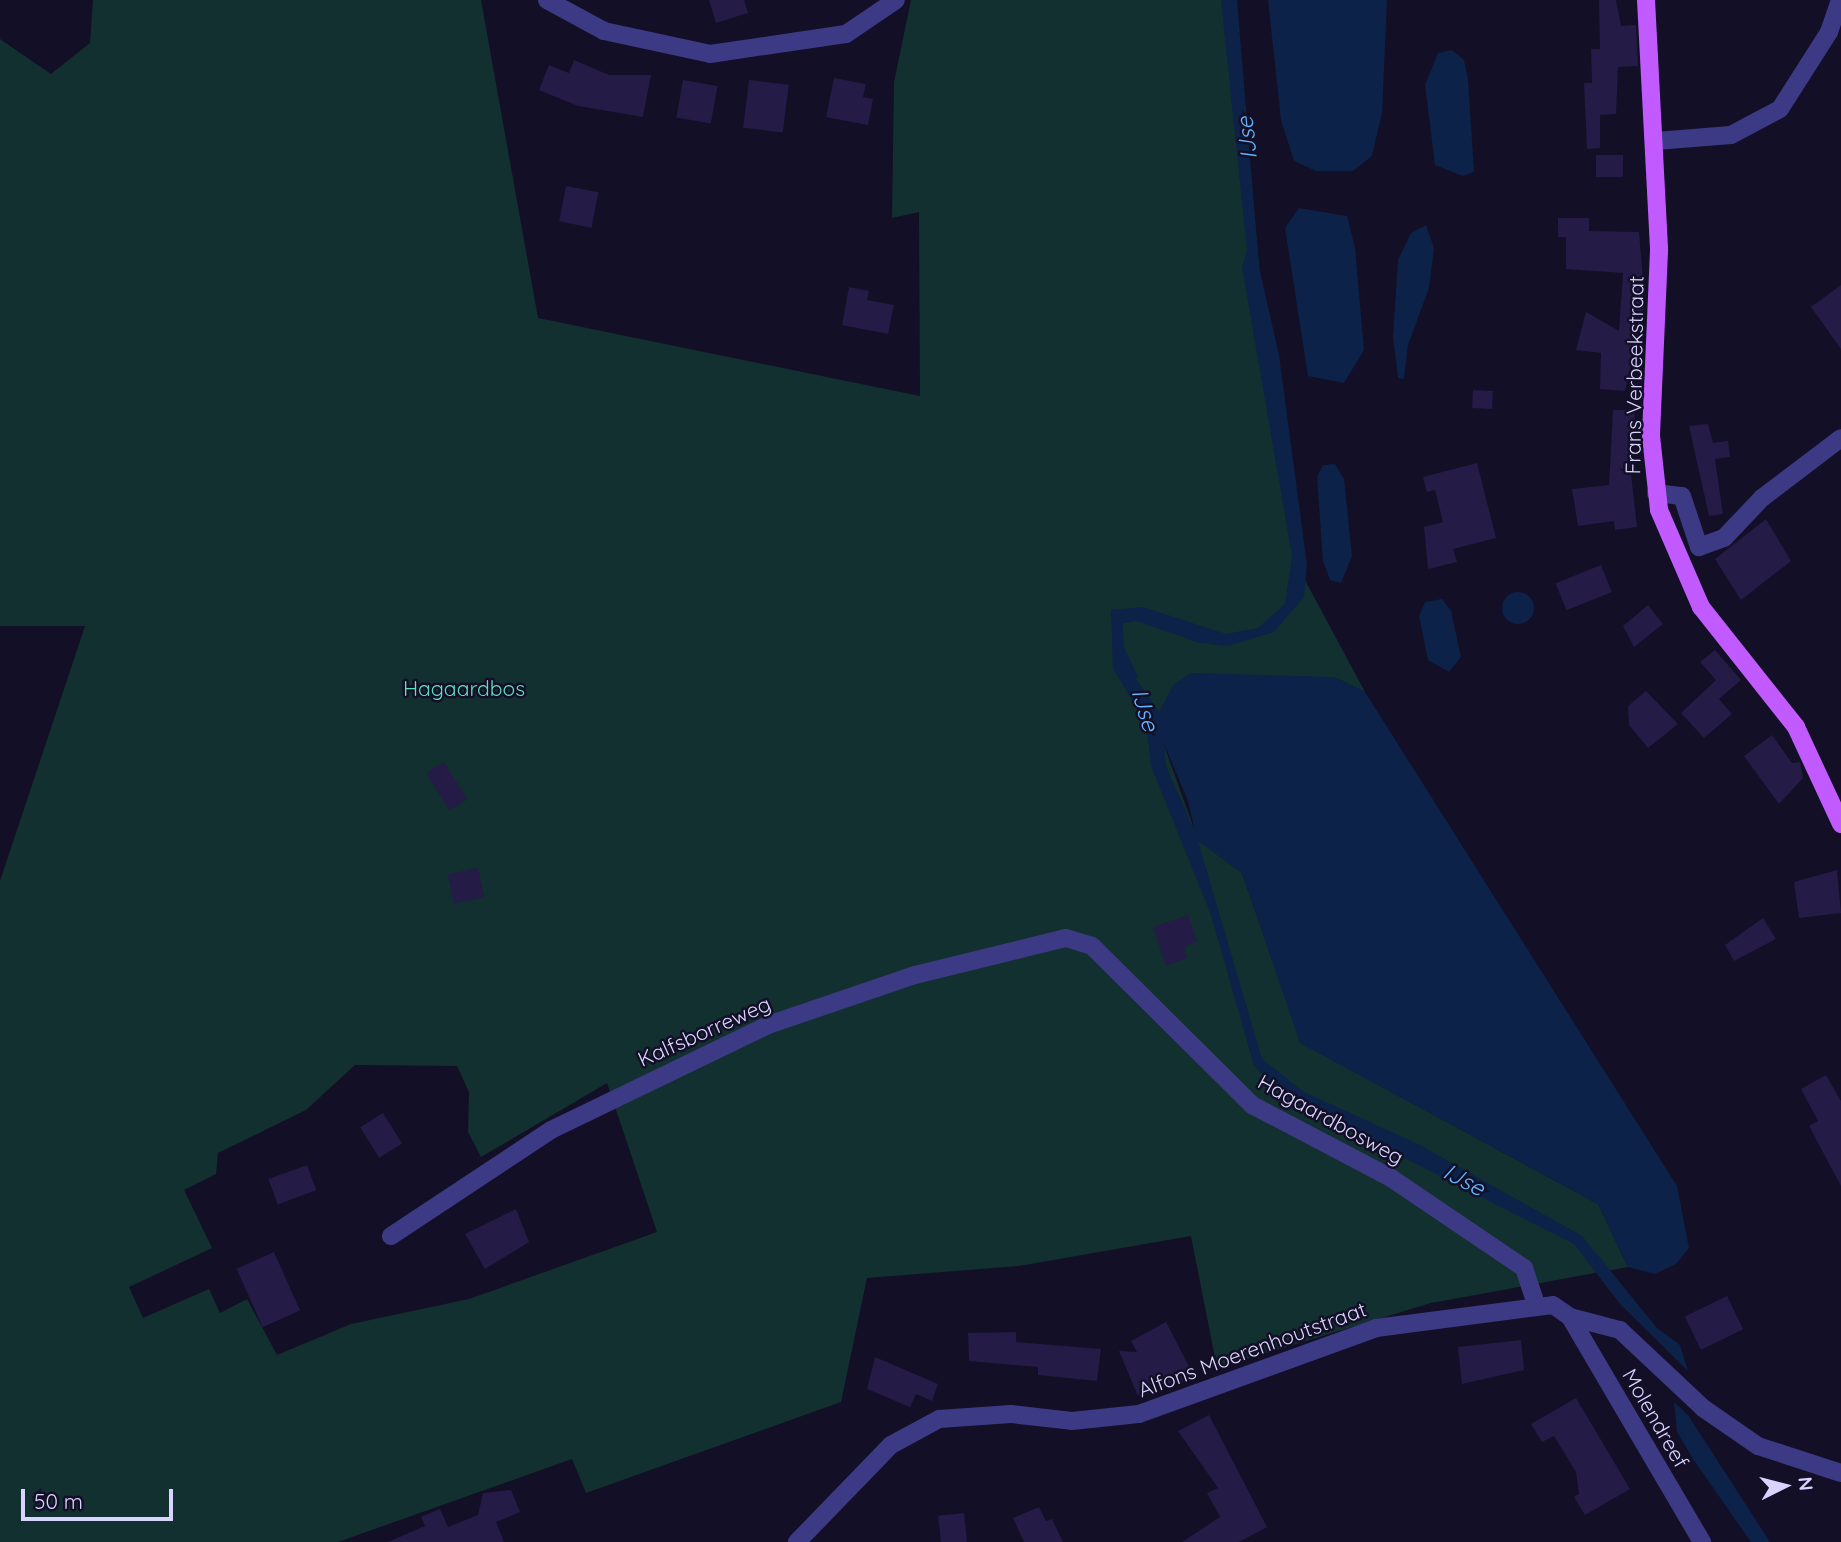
<!DOCTYPE html>
<style>
body{margin:0}
#map{position:relative;width:1841px;height:1542px;overflow:hidden;background:#130f26;font-family:Quicksand,sans-serif}
div>[style]{position:absolute}
.green>*{inset:0;background:#12302f}
.water>*{inset:0;background:#0c2248}
.round{border-radius:50%}
.stream>*{height:6px;margin:-3px;padding:0 3px;transform-origin:3px;border-radius:3px;background:#0c2248}
.building>*{inset:0;background:#241b47;transform-origin:0 0}
.minor>*{height:18px;margin:-9px;padding:0 9px;transform-origin:9px;border-radius:9px;background:#3d3a85}
.major>*{height:18px;margin:-9px;padding:0 9px;transform-origin:9px;border-radius:9px;background:#c25bff}
span{translate:-50% -50%;white-space:nowrap;text-align:center;line-height:1.15;-webkit-text-stroke:5px #130f26;paint-order:stroke}
.street-label{font-size:21px;color:#d9d4ff}
.park-label{font-size:21px;color:#5fe0c0}
.water-label{font-size:23px;color:#62b6ff;font-style:italic}
.north{position:absolute;left:1750px;top:1451px;width:70px;height:70px;-webkit-text-stroke:5px #130f26;paint-order:stroke;rotate:84deg;font-size:19px;font-weight:700;line-height:28px;text-align:center;color:#d9d4ff}
.north::after{content:'';display:block;margin:auto;width:24px;height:32px;background:#d9d4ff;clip-path:polygon(50% 0,100% 100%,50% 72%,0 100%)}
.scale{position:absolute;left:21px;top:1489px;width:152px;height:32px;box-sizing:border-box;border:4px solid #d9d4ff;border-top:0;padding-left:9px;font-size:21px;line-height:24px;white-space:nowrap;color:#d9d4ff;-webkit-text-stroke:5px #130f26;paint-order:stroke}
</style>
<div id="map">
<div class="green">
<i style="clip-path:polygon(evenodd,93px 0,481px 0,538px 318px,920px 396px,919px 212px,892px 218px,894px 82px,911px 0,1234px 0,1266px 337px,1298px 567px,1365px 692px,1334px 677px,1159px 731px,1198px 840px,1242px 873px,1301px 1043px,1598px 1204px,1628px 1267px,1431px 1303px,1217px 1368px,1191px 1236px,1019px 1266px,867px 1278px,841px 1402px,586px 1493px,572px 1459px,338px 1542px,0 1542px,0 881px,85px 626px,0 626px,0 39px,51px 74px,90px 43px,93px 0,355px 1065px,457px 1066px,469px 1092px,468px 1132px,481px 1157px,607px 1083px,657px 1232px,469px 1299px,351px 1324px,277px 1355px,247px 1299px,220px 1313px,209px 1289px,143px 1318px,129px 1287px,212px 1248px,184px 1190px,216px 1174px,218px 1153px,306px 1110px,355px 1065px)"></i>
</div>
<div class="water">
<i style="clip-path:polygon(evenodd,1221px 0,1237px 0,1259px 267px,1279px 355px,1307px 565px,1304px 597px,1274px 632px,1228px 646px,1200px 643px,1122px 616px,1125px 663px,1159px 712px,1174px 684px,1191px 673px,1334px 677px,1365px 692px,1677px 1186px,1689px 1248px,1676px 1264px,1655px 1274px,1628px 1267px,1598px 1204px,1300px 1043px,1242px 873px,1198px 841px,1262px 1059px,1304px 1092px,1418px 1144px,1582px 1236px,1657px 1328px,1680px 1345px,1688px 1371px,1620px 1304px,1574px 1244px,1290px 1100px,1254px 1066px,1211px 915px,1151px 766px,1146px 724px,1113px 668px,1111px 610px,1143px 607px,1226px 634px,1258px 628px,1285px 604px,1292px 556px,1242px 267px,1247px 250px,1221px 0,1164px 744px,1188px 801px,1195px 832px,1166px 766px,1164px 744px)"></i>
<i style="clip-path:polygon(1268px 0,1387px 0,1382px 113px,1372px 156px,1353px 171px,1316px 171px,1294px 161px,1281px 120px)"></i>
<i style="clip-path:polygon(1452px 50px,1464px 60px,1468px 79px,1474px 172px,1463px 176px,1435px 165px,1425px 85px,1438px 53px)"></i>
<i style="clip-path:polygon(1299px 208px,1347px 216px,1355px 247px,1364px 350px,1344px 383px,1308px 376px,1285px 228px)"></i>
<i style="clip-path:polygon(1426px 225px,1434px 248px,1429px 288px,1408px 345px,1404px 379px,1398px 378px,1393px 337px,1398px 260px,1411px 233px)"></i>
<i style="clip-path:polygon(1335px 464px,1344px 479px,1352px 556px,1341px 583px,1330px 580px,1323px 561px,1317px 477px,1323px 465px)"></i>
<i class="round" style="left:1502px;top:592px;width:32px;height:32px"></i>
<i style="clip-path:polygon(1442px 599px,1451px 611px,1461px 657px,1449px 672px,1428px 660px,1419px 616px,1425px 602px)"></i>
<i style="clip-path:polygon(1674px 1402px,1688px 1415px,1770px 1542px,1751px 1542px,1693px 1459px,1677px 1432px)"></i>
</div>
<div class="stream">
<i style="left:1120px;top:621px;width:25px;rotate:-12deg"></i>
<i style="left:1121px;top:648px;width:31px;rotate:65deg"></i>
<i style="left:1599px;top:1261px;width:44px;rotate:52.4deg"></i>
</div>
<div class="building">
<i style="clip-path:polygon(709px 0,744px 0,748px 13px,716px 23px)"></i>
<i style="clip-path:polygon(1599px 0,1616px 0,1621px 26px,1636px 25px,1638px 66px,1618px 67px,1616px 114px,1600px 115px,1600px 148px,1587px 149px,1584px 83px,1592px 83px,1591px 49px,1600px 49px)"></i>
<i style="clip-path:polygon(574px 60px,609px 75px,651px 75px,643px 117px,578px 106px,539px 90px,549px 65px,569px 73px)"></i>
<i style="clip-path:polygon(834px 78px,866px 84px,863px 97px,873px 99px,868px 125px,826px 117px)"></i>
<i style="left:683px;top:80px;width:35px;height:38px;rotate:10deg"></i>
<i style="left:749px;top:80px;width:40px;height:48px;rotate:7deg"></i>
<i style="left:1596px;top:155px;width:27px;height:22px"></i>
<i style="left:566px;top:186px;width:33px;height:36px;rotate:11deg"></i>
<i style="clip-path:polygon(1558px 218px,1589px 218px,1589px 231px,1639px 232px,1645px 302px,1625px 391px,1600px 389px,1601px 353px,1576px 350px,1586px 312px,1619px 331px,1623px 273px,1566px 269px,1566px 237px,1558px 237px)"></i>
<i style="clip-path:polygon(1841px 285px,1841px 349px,1811px 307px)"></i>
<i style="clip-path:polygon(849px 287px,869px 291px,867px 300px,894px 305px,888px 334px,842px 325px)"></i>
<i style="left:1473px;top:390px;width:20px;height:18px;rotate:3deg"></i>
<i style="clip-path:polygon(1613px 410px,1635px 410px,1634px 447px,1628px 447px,1637px 527px,1615px 530px,1614px 521px,1578px 526px,1572px 489px,1609px 485px)"></i>
<i style="clip-path:polygon(1708px 424px,1713px 443px,1728px 441px,1730px 457px,1715px 459px,1723px 514px,1709px 516px,1689px 426px)"></i>
<i style="clip-path:polygon(1477px 463px,1496px 538px,1453px 549px,1457px 562px,1428px 569px,1424px 527px,1443px 522px,1435px 490px,1427px 492px,1423px 477px)"></i>
<i style="clip-path:polygon(1766px 519px,1791px 561px,1741px 600px,1715px 559px)"></i>
<i style="left:1601px;top:565px;width:29px;height:49px;rotate:68deg"></i>
<i style="clip-path:polygon(1648px 605px,1663px 624px,1634px 647px,1623px 626px)"></i>
<i style="clip-path:polygon(1715px 650px,1741px 680px,1719px 699px,1732px 714px,1704px 738px,1681px 713px,1716px 680px,1700px 662px)"></i>
<i style="clip-path:polygon(1646px 691px,1678px 724px,1648px 748px,1629px 725px,1628px 706px)"></i>
<i style="clip-path:polygon(1772px 735px,1792px 763px,1800px 762px,1803px 778px,1779px 804px,1744px 756px)"></i>
<i style="left:444px;top:762px;width:44px;height:21px;rotate:58deg"></i>
<i style="left:478px;top:868px;width:30px;height:31px;rotate:78deg"></i>
<i style="clip-path:polygon(1837px 870px,1841px 913px,1799px 918px,1794px 882px)"></i>
<i style="clip-path:polygon(1188px 915px,1197px 941px,1184px 948px,1187px 958px,1166px 966px,1153px 927px)"></i>
<i style="clip-path:polygon(1763px 918px,1776px 939px,1734px 961px,1725px 945px)"></i>
<i style="clip-path:polygon(1826px 1075px,1841px 1101px,1841px 1186px,1809px 1126px,1818px 1121px,1801px 1089px)"></i>
<i style="left:383px;top:1113px;width:36px;height:27px;rotate:58deg"></i>
<i style="left:307px;top:1165px;width:27px;height:41px;rotate:70deg"></i>
<i style="clip-path:polygon(516px 1209px,529px 1242px,485px 1269px,465px 1234px)"></i>
<i style="left:274px;top:1252px;width:64px;height:41px;rotate:66deg"></i>
<i style="left:1727px;top:1296px;width:37px;height:47px;rotate:64deg"></i>
<i style="clip-path:polygon(1166px 1322px,1195px 1378px,1138px 1396px,1119px 1351px,1137px 1352px,1131px 1341px)"></i>
<i style="clip-path:polygon(1016px 1332px,1016px 1342px,1101px 1349px,1097px 1381px,1038px 1375px,1038px 1367px,969px 1361px,968px 1333px)"></i>
<i style="clip-path:polygon(1521px 1340px,1524px 1370px,1462px 1384px,1458px 1347px)"></i>
<i style="clip-path:polygon(875px 1357px,938px 1384px,932px 1401px,916px 1394px,910px 1407px,867px 1389px)"></i>
<i style="clip-path:polygon(1576px 1398px,1630px 1489px,1585px 1515px,1574px 1497px,1579px 1494px,1576px 1472px,1554px 1436px,1542px 1442px,1531px 1424px)"></i>
<i style="clip-path:polygon(1209px 1415px,1267px 1527px,1239px 1542px,1182px 1542px,1220px 1517px,1207px 1493px,1218px 1488px,1178px 1431px)"></i>
<i style="clip-path:polygon(511px 1490px,520px 1512px,496px 1522px,504px 1542px,388px 1542px,425px 1526px,421px 1517px,440px 1509px,448px 1527px,478px 1515px,483px 1493px)"></i>
<i style="clip-path:polygon(1039px 1507px,1046px 1521px,1052px 1519px,1063px 1542px,1024px 1542px,1013px 1518px)"></i>
<i style="left:964px;top:1513px;width:29px;height:26px;rotate:84deg"></i>
</div>
<div class="minor">
<i style="left:547px;top:0;width:65px;rotate:28.5deg"></i>
<i style="left:604px;top:31px;width:108px;rotate:12.2deg"></i>
<i style="left:710px;top:54px;width:137px;rotate:-8.4deg"></i>
<i style="left:846px;top:34px;width:60px;rotate:-34.2deg"></i>
<i style="left:1656px;top:141px;width:75px;rotate:-4.6deg"></i>
<i style="left:1731px;top:135px;width:55px;rotate:-28deg"></i>
<i style="left:1780px;top:109px;width:91px;rotate:-57.5deg"></i>
<i style="left:1829px;top:32px;width:34px;rotate:-71deg"></i>
<i style="left:1656px;top:493px;width:26px;rotate:7deg"></i>
<i style="left:1682px;top:496px;width:54px;rotate:71.6deg"></i>
<i style="left:1699px;top:547px;width:27px;rotate:-20deg"></i>
<i style="left:1724px;top:538px;width:55px;rotate:-46.5deg"></i>
<i style="left:1762px;top:498px;width:99px;rotate:-37.2deg"></i>
<i style="left:391px;top:1236px;width:192px;rotate:-33.5deg"></i>
<i style="left:551px;top:1130px;width:241px;rotate:-25.8deg"></i>
<i style="left:768px;top:1025px;width:155px;rotate:-18.8deg"></i>
<i style="left:915px;top:975px;width:155px;rotate:-13.8deg"></i>
<i style="left:1066px;top:938px;width:27px;rotate:17deg"></i>
<i style="left:1092px;top:946px;width:226px;rotate:44.8deg"></i>
<i style="left:1252px;top:1105px;width:157px;rotate:27.7deg"></i>
<i style="left:1391px;top:1178px;width:161px;rotate:34.1deg"></i>
<i style="left:1524px;top:1268px;width:41px;rotate:71.6deg"></i>
<i style="left:1570px;top:1317px;width:52px;rotate:14.6deg"></i>
<i style="left:1620px;top:1330px;width:114px;rotate:43.2deg"></i>
<i style="left:1703px;top:1408px;width:67px;rotate:34.6deg"></i>
<i style="left:1758px;top:1446px;width:87px;rotate:18deg"></i>
<i style="left:797px;top:1542px;width:135px;rotate:-45.9deg"></i>
<i style="left:891px;top:1445px;width:55px;rotate:-28.4deg"></i>
<i style="left:939px;top:1419px;width:72px;rotate:-4deg"></i>
<i style="left:1011px;top:1414px;width:61px;rotate:6.5deg"></i>
<i style="left:1072px;top:1421px;width:67px;rotate:-6deg"></i>
<i style="left:1139px;top:1414px;width:252px;rotate:-19.9deg"></i>
<i style="left:1376px;top:1328px;width:178px;rotate:-7.4deg"></i>
<i style="left:1553px;top:1305px;width:21px;rotate:35deg"></i>
<i style="left:1570px;top:1317px;width:261px;rotate:59.6deg"></i>
</div>
<div class="major">
<i style="left:1646px;top:0;width:251px;rotate:87deg"></i>
<i style="left:1659px;top:251px;width:185px;rotate:92.5deg"></i>
<i style="left:1651px;top:436px;width:74px;rotate:83.8deg"></i>
<i style="left:1659px;top:510px;width:106px;rotate:66.6deg"></i>
<i style="left:1701px;top:607px;width:153px;rotate:51.6deg"></i>
<i style="left:1796px;top:727px;width:107px;rotate:65.1deg"></i>
</div>
<div class="street-label">
<span style="left:1634px;top:375px;rotate:-89deg">Frans Verbeekstraat</span>
<span style="left:704px;top:1031px;rotate:-24deg">Kalfsborreweg</span>
<span style="left:1331px;top:1119px;rotate:29deg">Hagaardbosweg</span>
<span style="left:1252px;top:1349px;rotate:-20deg">Alfons Moerenhoutstraat</span>
<span style="left:1656px;top:1418px;rotate:60deg">Molendreef</span>
</div>
<div class="park-label">
<span style="left:464px;top:688px">Hagaardbos</span>
</div>
<div class="water-label">
<span style="left:1247px;top:138px;rotate:-96deg">IJse</span>
<span style="left:1145px;top:710px;rotate:73deg">IJse</span>
<span style="left:1464px;top:1180px;rotate:28deg">IJse</span>
</div>
<div class="north">N</div>
<div class="scale">50 m</div>
</div>
